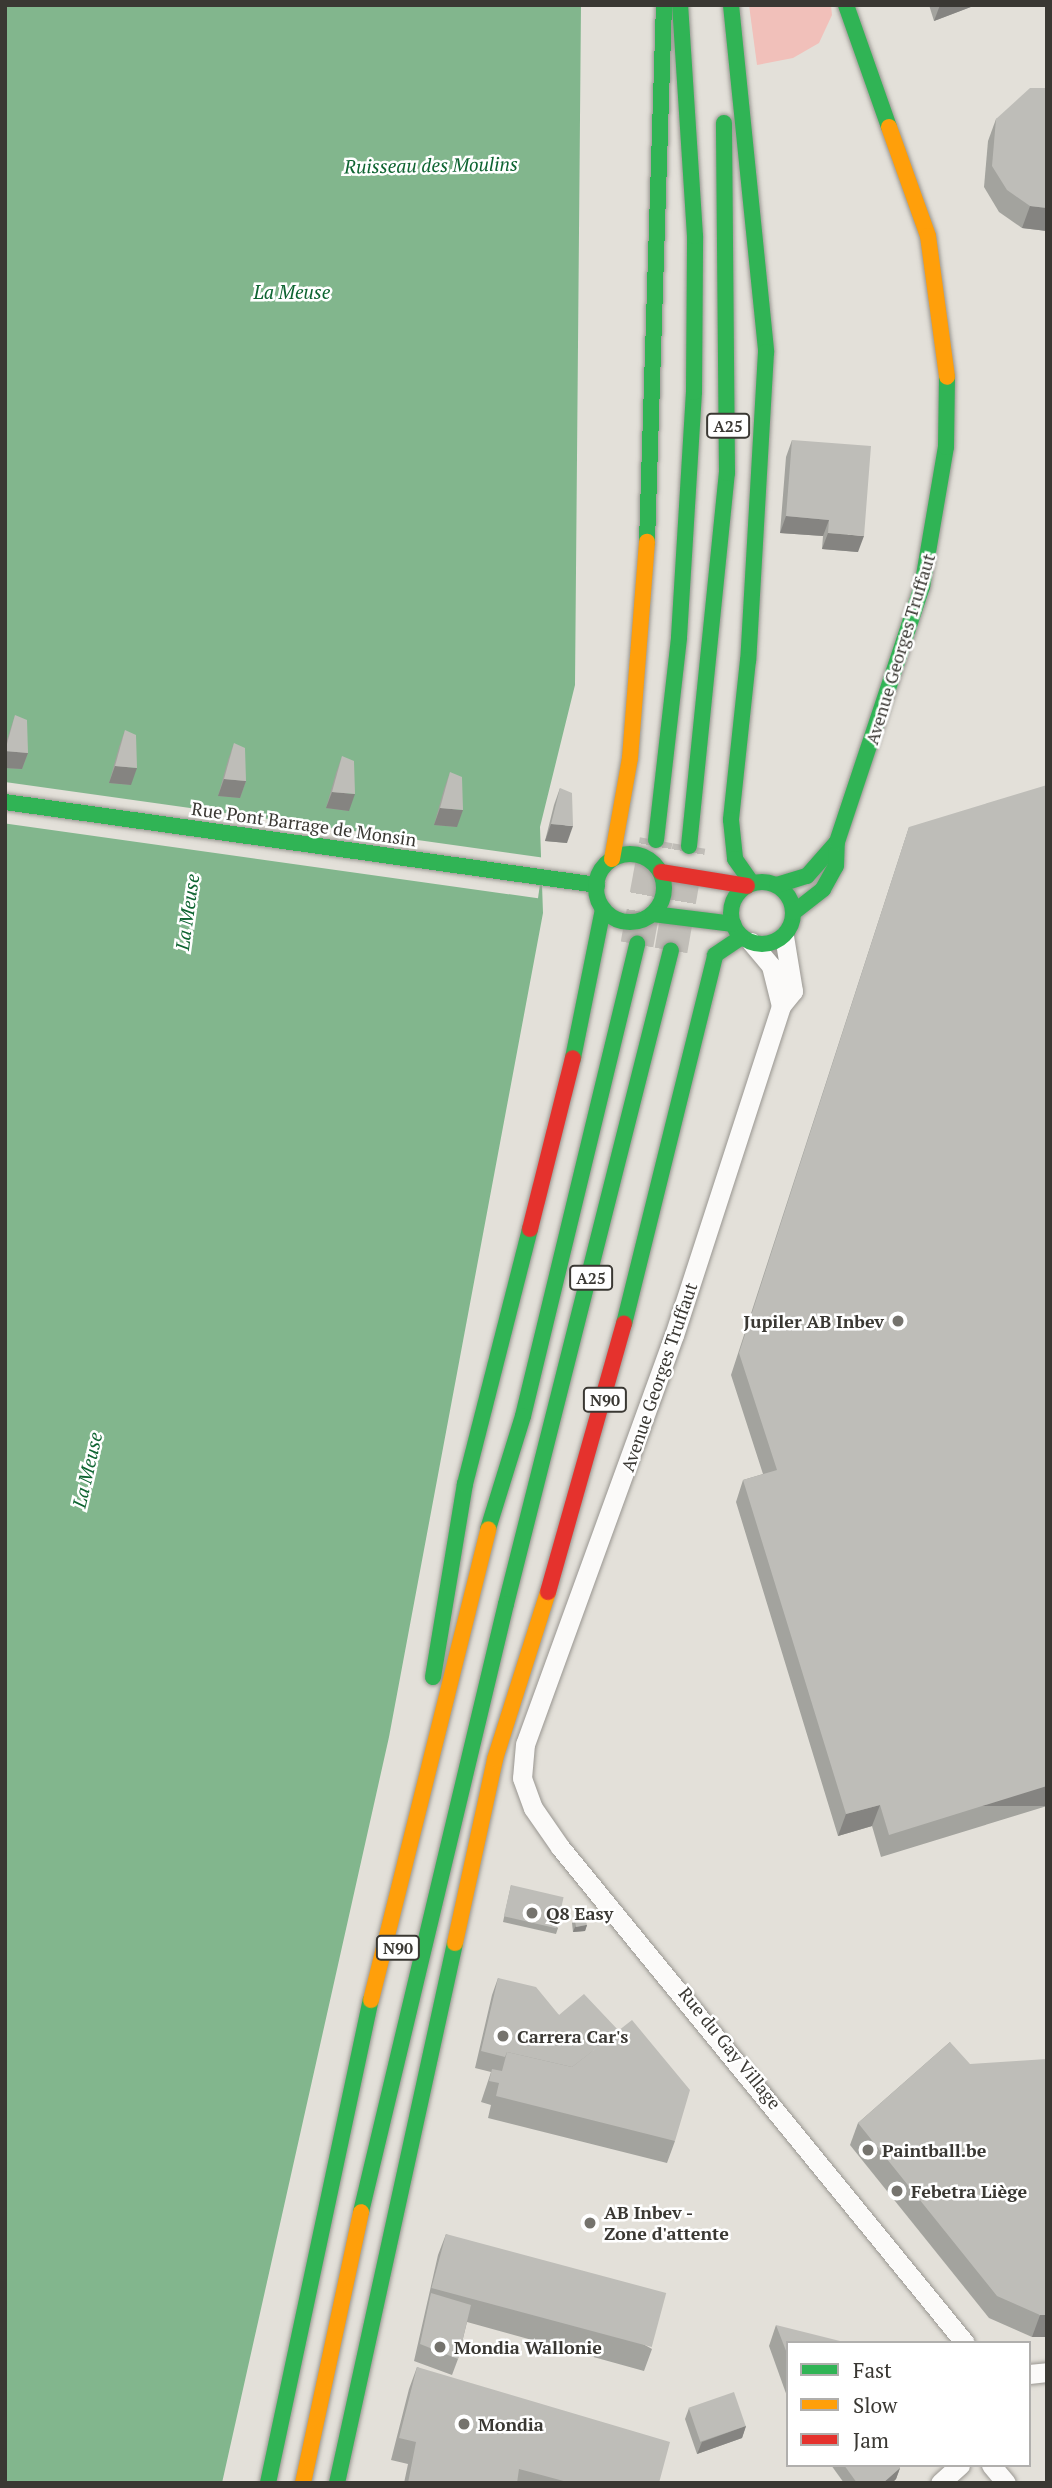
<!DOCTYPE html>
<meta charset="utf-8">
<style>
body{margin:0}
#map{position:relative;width:1052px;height:2488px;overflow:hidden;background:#e3e0d9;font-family:"PT Serif",serif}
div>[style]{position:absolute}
.green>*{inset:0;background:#f1c0ba}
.water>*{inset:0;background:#82b68d}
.pier>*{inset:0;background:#e3e0d9;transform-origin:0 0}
.highway-tunnel>*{height:33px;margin-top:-16.5px;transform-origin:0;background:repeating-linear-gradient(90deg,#c1beb8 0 33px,transparent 0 50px)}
.roads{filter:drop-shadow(0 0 2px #999691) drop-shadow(0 0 2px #999691)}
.street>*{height:19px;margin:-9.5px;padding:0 9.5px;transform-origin:9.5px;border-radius:9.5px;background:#fbfaf9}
.fast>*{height:16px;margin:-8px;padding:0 8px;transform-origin:8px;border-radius:8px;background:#30b455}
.fast>.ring{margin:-8px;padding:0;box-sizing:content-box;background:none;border:16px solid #30b455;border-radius:50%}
.slow>*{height:16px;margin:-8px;padding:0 8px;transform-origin:8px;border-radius:8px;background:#ff9f0a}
.jam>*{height:16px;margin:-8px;padding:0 8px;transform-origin:8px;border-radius:8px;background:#e5322d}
.wall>*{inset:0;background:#a3a39e}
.shaded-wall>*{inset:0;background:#858481;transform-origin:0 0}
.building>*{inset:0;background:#bebdb8;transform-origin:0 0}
.dots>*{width:19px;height:19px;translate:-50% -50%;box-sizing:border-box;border:4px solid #fff;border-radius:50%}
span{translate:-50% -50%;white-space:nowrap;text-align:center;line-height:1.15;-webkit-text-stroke:5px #fff;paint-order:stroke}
.shield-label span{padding:2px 5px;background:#fff;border:2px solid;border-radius:5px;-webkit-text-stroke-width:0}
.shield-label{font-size:16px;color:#3a3833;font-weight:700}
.street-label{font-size:18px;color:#3a3833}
.poi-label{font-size:18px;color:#3a3833;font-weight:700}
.right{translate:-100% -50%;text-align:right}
.left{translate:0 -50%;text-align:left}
.water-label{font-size:19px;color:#0e6431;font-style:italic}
.frame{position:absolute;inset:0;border:7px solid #3a3833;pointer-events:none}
.legend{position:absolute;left:786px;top:2341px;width:245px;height:126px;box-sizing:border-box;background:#fff;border:2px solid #b0afad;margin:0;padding:9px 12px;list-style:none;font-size:21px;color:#3a3833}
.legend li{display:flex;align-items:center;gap:14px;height:35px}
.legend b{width:35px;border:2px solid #b0afad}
</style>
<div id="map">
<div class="green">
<i style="clip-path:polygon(749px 5px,831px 5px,832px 15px,819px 43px,793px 58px,757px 65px)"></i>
</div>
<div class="water">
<i style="clip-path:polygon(5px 5px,581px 5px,575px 685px,540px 827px,543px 913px,389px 1737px,222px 2483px,5px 2483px)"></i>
</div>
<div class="pier">
<i style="left:5px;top:782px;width:544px;height:41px;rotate:8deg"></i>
</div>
<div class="highway-tunnel">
<i style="left:637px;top:944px;width:106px;rotate:-79.6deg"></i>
<i style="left:671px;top:950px;width:106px;rotate:-80.2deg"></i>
</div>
<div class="roads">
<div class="street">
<i style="left:784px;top:936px;width:56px;rotate:80.7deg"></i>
<i style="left:793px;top:991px;width:19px;rotate:129deg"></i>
<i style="left:781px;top:1006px;width:346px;rotate:108deg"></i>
<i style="left:674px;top:1335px;width:435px;rotate:110deg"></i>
<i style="left:525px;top:1744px;width:34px;rotate:95deg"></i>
<i style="left:522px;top:1778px;width:32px;rotate:70deg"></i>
<i style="left:533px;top:1808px;width:47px;rotate:55.3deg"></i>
<i style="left:560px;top:1847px;width:640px;rotate:50.77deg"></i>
<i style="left:751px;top:942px;width:31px;rotate:50deg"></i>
<i style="left:771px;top:966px;width:41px;rotate:76deg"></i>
<i style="left:1029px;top:2374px;width:18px;rotate:-6deg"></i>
<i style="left:991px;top:2465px;width:23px;rotate:50deg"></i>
<i style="left:940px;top:2483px;width:27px;rotate:-42deg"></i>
</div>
<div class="fast">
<i style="left:731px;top:5px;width:349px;rotate:84.2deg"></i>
<i style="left:766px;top:352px;width:309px;rotate:93.3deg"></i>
<i style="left:748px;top:660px;width:161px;rotate:96.1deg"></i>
<i style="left:731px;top:820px;width:39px;rotate:84deg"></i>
<i style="left:735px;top:859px;width:29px;rotate:55deg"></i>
<i style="left:846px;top:5px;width:129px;rotate:70.6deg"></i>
<i style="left:647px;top:542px;width:537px;rotate:-88.19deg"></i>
<i style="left:5px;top:802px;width:598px;rotate:7.98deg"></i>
<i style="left:656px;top:840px;width:204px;rotate:-83.5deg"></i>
<i style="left:679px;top:637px;width:245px;rotate:-86.5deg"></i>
<i style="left:694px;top:392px;width:156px;rotate:-89.6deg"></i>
<i style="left:695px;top:236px;width:231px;rotate:-93.7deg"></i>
<i style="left:689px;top:846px;width:375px;rotate:-84.2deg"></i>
<i style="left:727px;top:473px;width:350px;rotate:-90.5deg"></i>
<i class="ring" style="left:596px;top:854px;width:52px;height:52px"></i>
<i class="ring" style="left:731px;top:882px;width:46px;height:46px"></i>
<i style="left:777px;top:885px;width:31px;rotate:-17deg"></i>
<i style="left:807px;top:876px;width:44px;rotate:-48.7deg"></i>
<i style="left:794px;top:912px;width:37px;rotate:-38deg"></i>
<i style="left:823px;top:889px;width:26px;rotate:-61deg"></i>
<i style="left:836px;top:866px;width:24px;rotate:-88deg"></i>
<i style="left:837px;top:842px;width:269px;rotate:-71.6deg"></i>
<i style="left:922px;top:587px;width:142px;rotate:-80.3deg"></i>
<i style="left:946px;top:447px;width:70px;rotate:-89.2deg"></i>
<i style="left:653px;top:914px;width:81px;rotate:7.1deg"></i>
<i style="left:573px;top:1058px;width:152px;rotate:-78.6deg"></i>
<i style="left:624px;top:1324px;width:380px;rotate:-76.1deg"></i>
<i style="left:715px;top:955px;width:32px;rotate:-34deg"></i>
<i style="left:523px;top:1416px;width:486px;rotate:-76.4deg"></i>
<i style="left:488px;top:1529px;width:118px;rotate:-72.8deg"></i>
<i style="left:506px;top:1604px;width:674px;rotate:-75.84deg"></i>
<i style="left:433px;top:1677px;width:196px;rotate:-80.6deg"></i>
<i style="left:465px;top:1484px;width:263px;rotate:-75.7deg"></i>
<i style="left:361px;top:2212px;width:625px;rotate:-76.59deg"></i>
<i style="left:268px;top:2483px;width:494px;rotate:-78deg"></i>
<i style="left:337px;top:2483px;width:553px;rotate:-77.67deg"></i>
</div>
<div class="slow">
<i style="left:889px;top:127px;width:116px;rotate:70.3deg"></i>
<i style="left:928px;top:236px;width:142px;rotate:82.3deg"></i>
<i style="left:612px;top:859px;width:103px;rotate:-79.9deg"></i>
<i style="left:630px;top:758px;width:217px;rotate:-85.5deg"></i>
<i style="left:455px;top:1943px;width:188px;rotate:-77.7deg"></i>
<i style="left:495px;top:1759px;width:175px;rotate:-72.4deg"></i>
<i style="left:371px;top:2000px;width:485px;rotate:-76deg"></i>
<i style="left:303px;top:2483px;width:277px;rotate:-77.9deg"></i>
</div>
<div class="jam">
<i style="left:661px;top:872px;width:87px;rotate:9.2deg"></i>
<i style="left:530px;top:1229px;width:176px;rotate:-75.9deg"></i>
<i style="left:548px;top:1592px;width:279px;rotate:-74.2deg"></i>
</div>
</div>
<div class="wall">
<i style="clip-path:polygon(929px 5px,976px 5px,934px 21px)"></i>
<i style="clip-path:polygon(1047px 88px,1047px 231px,1022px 228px,999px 212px,984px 187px,988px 141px,996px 119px)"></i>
<i style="clip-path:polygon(792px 440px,858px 552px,822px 549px,823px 536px,780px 533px,786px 457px)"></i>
<i style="clip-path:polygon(15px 715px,28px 753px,22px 769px,5px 768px,5px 746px)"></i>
<i style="clip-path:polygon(125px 730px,131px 785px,109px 783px,119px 747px)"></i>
<i style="clip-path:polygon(234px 743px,246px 781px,240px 798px,218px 796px,228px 760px)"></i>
<i style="clip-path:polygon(342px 756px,349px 811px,326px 808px,336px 773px)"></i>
<i style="clip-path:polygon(450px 772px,457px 827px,434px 825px,444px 789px)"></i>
<i style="clip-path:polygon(560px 788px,567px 843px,545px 841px,554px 805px)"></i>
<i style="clip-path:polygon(909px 827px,1047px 1806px,881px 1857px,872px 1826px,838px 1836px,736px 1502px,743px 1480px,763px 1474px,731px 1375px)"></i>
<i style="clip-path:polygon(511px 1885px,558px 1928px,556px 1934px,503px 1922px)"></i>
<i style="clip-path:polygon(574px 1917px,587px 1925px,585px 1931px,573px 1932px,572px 1923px)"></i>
<i style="clip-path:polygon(498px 1978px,559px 2015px,675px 2141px,667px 2163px,488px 2118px,491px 2105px,481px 2102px,491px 2072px,475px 2068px,492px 1995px)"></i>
<i style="clip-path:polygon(950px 2042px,1047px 2337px,1032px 2337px,989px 2318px,850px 2145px,858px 2123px)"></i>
<i style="clip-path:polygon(446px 2234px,652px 2349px,644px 2371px,467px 2322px,458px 2359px,452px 2375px,414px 2361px,438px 2255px)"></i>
<i style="clip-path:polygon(776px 2325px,788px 2343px,788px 2399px,769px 2346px)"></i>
<i style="clip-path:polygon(417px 2367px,659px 2483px,404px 2483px,408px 2464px,391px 2460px,409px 2389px)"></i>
<i style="clip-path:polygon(689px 2408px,746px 2426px,742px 2438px,697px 2454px,685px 2419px)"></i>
<i style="clip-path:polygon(831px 2465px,897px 2465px,900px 2468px,896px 2479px,892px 2483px,844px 2483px)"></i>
</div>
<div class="shaded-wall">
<i style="clip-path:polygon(940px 5px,976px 5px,934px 21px)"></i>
<i style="clip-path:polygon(1030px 206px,1047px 208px,1047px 231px,1022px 228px)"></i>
<i style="clip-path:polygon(786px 516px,829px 520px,823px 536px,780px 533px)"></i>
<i style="clip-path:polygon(828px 533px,864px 536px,858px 552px,822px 549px)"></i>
<i style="clip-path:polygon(5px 751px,28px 753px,22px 769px,5px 768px)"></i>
<i style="clip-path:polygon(115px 766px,137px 768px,131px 785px,109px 783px)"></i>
<i style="clip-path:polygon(224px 779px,246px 781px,240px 798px,218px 796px)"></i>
<i style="clip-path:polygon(332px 792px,355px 794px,349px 811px,326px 808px)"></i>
<i style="clip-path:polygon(440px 808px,463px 810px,457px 827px,434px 825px)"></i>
<i style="clip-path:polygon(551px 824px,573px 826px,567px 843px,545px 841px)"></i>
<i style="left:1047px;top:1786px;width:20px;height:165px;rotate:90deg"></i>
<i style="clip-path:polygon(880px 1805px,872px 1826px,838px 1836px,846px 1814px)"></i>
<i style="clip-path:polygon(587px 1925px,585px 1931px,573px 1932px,575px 1927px)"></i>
<i style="clip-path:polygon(1040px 2315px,1047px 2315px,1047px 2337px,1032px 2337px)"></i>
<i style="clip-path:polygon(746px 2426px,742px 2438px,697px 2454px,702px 2442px)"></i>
<i style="clip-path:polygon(900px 2468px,896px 2479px,892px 2483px,883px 2483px)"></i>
</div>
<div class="building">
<i style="clip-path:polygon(1030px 88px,1047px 88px,1047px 208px,1030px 206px,1007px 190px,992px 166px,996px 119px)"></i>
<i style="clip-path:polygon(792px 440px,871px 446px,864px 536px,828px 533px,829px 520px,786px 516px)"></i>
<i style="clip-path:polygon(15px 715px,27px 720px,28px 753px,5px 751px)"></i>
<i style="clip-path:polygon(125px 730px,136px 735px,137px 768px,115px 766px)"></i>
<i style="clip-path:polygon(234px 743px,245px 748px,246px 781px,224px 779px)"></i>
<i style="clip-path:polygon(342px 756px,354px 761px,355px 794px,332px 792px)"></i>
<i style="clip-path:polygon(450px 772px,462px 777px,463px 810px,440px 808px)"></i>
<i style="clip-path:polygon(1047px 785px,1047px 1786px,889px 1835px,880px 1805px,846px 1814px,743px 1480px,777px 1470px,739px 1353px,909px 827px)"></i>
<i style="clip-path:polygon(560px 788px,572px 793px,573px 826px,551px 824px)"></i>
<i style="left:511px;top:1885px;width:54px;height:32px;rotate:13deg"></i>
<i style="left:585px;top:1915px;width:10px;height:11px;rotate:79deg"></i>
<i style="clip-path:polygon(498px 1978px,536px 1987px,559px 2015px,584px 1994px,619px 2031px,572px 2067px,507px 2052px,505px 2057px,481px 2051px)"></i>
<i style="clip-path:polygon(632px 2020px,690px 2090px,675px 2141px,496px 2096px,499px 2083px,489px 2081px,492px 2069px,502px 2071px,507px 2052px,572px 2067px)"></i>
<i style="clip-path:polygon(950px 2042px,970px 2064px,1047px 2059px,1047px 2315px,1040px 2315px,997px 2296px,858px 2123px)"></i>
<i style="left:446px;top:2234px;width:228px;height:56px;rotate:15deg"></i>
<i style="clip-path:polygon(431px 2293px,471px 2305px,458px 2359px,420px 2344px)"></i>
<i style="clip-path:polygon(776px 2325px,848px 2343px,788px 2343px,788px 2356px)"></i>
<i style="clip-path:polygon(417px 2367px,670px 2442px,659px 2483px,571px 2483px,519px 2469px,517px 2483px,408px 2483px,416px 2442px,399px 2438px)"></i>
<i style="left:734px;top:2392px;width:36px;height:48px;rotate:71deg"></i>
<i style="clip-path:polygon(844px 2465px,897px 2465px,900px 2468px,883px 2483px,857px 2483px)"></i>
</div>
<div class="dots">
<i style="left:898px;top:1321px;background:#75736d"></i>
<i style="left:532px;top:1913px;background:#75736d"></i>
<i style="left:503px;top:2036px;background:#75736d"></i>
<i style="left:868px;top:2150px;background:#75736d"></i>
<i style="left:897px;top:2191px;background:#75736d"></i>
<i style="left:590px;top:2223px;background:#75736d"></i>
<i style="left:440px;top:2347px;background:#75736d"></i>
<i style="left:464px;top:2424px;background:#75736d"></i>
</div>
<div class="shield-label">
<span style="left:728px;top:426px">A25</span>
<span style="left:591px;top:1278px">A25</span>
<span style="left:605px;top:1400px">N90</span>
<span style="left:398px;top:1948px">N90</span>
</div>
<div class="street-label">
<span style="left:900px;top:649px;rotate:-73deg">Avenue Georges Truffaut</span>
<span style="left:304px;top:824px;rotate:8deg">Rue Pont Barrage de Monsin</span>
<span style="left:659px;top:1377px;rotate:-71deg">Avenue Georges Truffaut</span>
<span style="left:730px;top:2048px;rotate:51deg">Rue du Gay Village</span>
</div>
<div class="poi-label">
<span class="right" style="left:884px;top:1321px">Jupiler AB Inbev</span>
<span class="left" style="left:546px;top:1913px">Q8 Easy</span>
<span class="left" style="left:517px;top:2036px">Carrera Car's</span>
<span class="left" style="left:882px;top:2150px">Paintball.be</span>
<span class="left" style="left:911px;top:2191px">Febetra Liège</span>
<span class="left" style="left:604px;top:2223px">AB Inbev -<br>Zone d'attente</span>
<span class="left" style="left:454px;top:2347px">Mondia Wallonie</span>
<span class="left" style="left:478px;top:2424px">Mondia</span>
</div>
<div class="water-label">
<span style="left:431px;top:165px;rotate:-1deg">Ruisseau des Moulins</span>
<span style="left:292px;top:292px">La Meuse</span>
<span style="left:187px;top:912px;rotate:-82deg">La Meuse</span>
<span style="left:87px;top:1470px;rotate:-77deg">La Meuse</span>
</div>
<div class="frame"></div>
<ul class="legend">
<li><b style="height:9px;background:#30b455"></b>Fast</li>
<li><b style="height:9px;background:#ff9f0a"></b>Slow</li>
<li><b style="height:9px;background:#e5322d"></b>Jam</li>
</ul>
</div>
